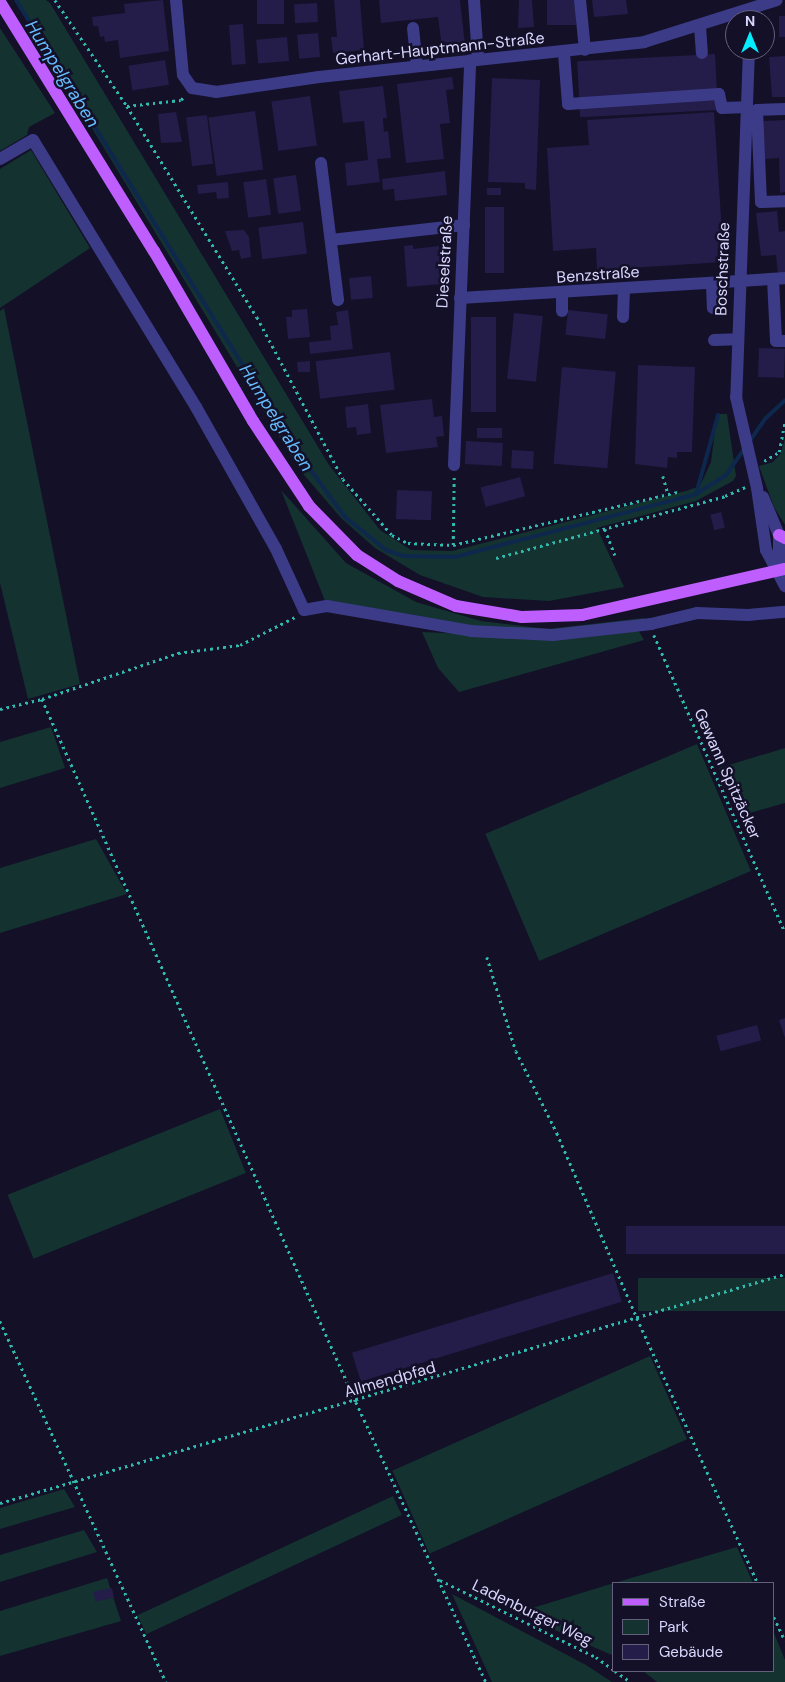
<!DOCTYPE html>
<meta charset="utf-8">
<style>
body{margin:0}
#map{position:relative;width:785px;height:1682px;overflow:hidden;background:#131028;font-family:"DM Sans",sans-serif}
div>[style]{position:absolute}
.green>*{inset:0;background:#133230;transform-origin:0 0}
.stream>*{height:4px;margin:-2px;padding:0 2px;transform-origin:2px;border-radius:2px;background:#0e284d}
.building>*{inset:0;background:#241c49;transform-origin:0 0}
.path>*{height:2.5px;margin-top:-1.25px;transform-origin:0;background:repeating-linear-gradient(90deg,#30baae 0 2.5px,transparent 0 6.5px)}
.minor>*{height:12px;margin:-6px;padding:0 6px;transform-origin:6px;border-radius:6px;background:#3c3b87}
.major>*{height:12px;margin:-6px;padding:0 6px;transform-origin:6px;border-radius:6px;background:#be5eff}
span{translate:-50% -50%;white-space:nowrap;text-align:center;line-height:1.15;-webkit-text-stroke:5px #131028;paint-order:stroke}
.street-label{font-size:16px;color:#dad7ff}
.water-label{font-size:18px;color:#65bcff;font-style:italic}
.legend{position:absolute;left:612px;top:1582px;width:162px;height:90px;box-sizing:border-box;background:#131028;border:1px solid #63607e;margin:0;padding:6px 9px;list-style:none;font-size:15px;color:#dad7ff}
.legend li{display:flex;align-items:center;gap:10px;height:25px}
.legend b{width:25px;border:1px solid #63607e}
.north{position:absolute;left:725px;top:10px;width:50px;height:50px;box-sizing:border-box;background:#131028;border:1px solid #63607e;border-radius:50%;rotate:0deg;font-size:14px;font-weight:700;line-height:20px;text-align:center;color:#dad7ff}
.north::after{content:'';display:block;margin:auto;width:18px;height:22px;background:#03edff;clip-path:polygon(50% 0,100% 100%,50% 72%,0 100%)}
</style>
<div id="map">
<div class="green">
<i style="clip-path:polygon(14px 0,46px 0,50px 3px,329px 465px,380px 530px,411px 550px,452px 551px,686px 491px,700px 486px,711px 462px,717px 414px,727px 414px,736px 476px,733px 481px,696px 501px,597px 528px,624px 587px,549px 601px,483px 597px,420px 575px,375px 548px,341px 518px,299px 469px)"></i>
<i style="clip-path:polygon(0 28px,55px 113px,29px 127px,27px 135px,0 151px)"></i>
<i style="clip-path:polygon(31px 150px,90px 248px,0 308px,0 169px)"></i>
<i style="clip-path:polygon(4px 308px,80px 684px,28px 699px,0 583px,0 311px)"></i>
<i style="clip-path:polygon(785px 438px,785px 525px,774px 507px,759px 466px,773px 462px,781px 453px)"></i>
<i style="clip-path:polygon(281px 490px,346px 563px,416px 602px,481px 621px,548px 629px,643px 618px,651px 624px,600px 632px,471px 631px,327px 606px)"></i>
<i style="clip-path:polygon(638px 630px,644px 640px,459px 692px,438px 668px,422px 632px,554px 638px)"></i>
<i style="clip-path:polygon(51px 727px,65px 768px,0 788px,0 742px)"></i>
<i style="left:697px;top:744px;width:138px;height:230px;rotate:67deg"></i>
<i style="clip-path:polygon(785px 748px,785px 803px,739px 816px,719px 768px)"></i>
<i style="clip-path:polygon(96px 839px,127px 894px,0 933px,0 868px)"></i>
<i style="left:220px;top:1109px;width:69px;height:229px;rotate:68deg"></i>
<i style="left:785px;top:1278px;width:33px;height:147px;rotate:90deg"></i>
<i style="left:650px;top:1356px;width:91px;height:282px;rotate:66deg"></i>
<i style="clip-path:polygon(64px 1489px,75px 1507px,0 1529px,0 1508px)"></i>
<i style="left:393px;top:1496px;width:21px;height:282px;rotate:65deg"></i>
<i style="clip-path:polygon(84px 1530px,97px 1552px,0 1582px,0 1555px)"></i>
<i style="clip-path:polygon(737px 1547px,753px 1583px,614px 1583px)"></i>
<i style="clip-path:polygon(107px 1578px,121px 1621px,0 1656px,0 1611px)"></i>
<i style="clip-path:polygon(614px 1583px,614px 1656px,516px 1613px)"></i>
<i style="clip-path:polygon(452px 1594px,586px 1665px,612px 1682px,492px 1682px)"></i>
<i style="clip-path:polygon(774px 1633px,785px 1660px,785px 1682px,657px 1682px,643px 1671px,774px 1671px)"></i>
</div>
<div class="stream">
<i style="left:16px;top:0;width:525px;rotate:58.16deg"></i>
<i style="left:293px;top:446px;width:88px;rotate:53.8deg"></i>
<i style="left:345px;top:517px;width:53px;rotate:38.8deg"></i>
<i style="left:386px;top:550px;width:18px;rotate:19deg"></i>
<i style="left:403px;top:556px;width:52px;rotate:1.1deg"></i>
<i style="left:455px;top:557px;width:249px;rotate:-14.6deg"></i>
<i style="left:696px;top:494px;width:36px;rotate:-32deg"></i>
<i style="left:726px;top:475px;width:33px;rotate:-55deg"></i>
<i style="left:749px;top:442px;width:29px;rotate:-55deg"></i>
<i style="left:766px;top:418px;width:26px;rotate:-43deg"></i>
<i style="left:696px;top:494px;width:82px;rotate:-74.4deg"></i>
</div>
<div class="building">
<i style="clip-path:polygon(163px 0,169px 51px,120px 58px,118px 40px,105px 42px,104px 36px,100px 37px,98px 26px,93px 26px,92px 17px,125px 13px,124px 4px)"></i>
<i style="left:257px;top:0;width:27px;height:24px"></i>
<i style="clip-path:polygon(334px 0,360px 0,364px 50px,333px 53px,331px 37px,337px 37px)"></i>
<i style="clip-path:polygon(379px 0,460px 0,465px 45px,442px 48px,438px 17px,381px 23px)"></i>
<i style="clip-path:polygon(519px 0,532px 0,534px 27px,518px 28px)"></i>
<i style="left:547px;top:0;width:29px;height:25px"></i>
<i style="clip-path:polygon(592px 0,626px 0,628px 14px,594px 17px)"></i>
<i style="left:317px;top:3px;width:19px;height:23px;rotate:87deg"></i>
<i style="left:779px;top:16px;width:6px;height:21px"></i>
<i style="left:243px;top:24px;width:40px;height:14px;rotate:86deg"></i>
<i style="left:318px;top:33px;width:24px;height:21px;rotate:85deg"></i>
<i style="left:287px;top:37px;width:24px;height:31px;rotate:85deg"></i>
<i style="left:715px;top:54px;width:56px;height:138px;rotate:87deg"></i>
<i style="clip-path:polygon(785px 56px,785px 97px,772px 97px,769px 57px)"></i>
<i style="left:165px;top:60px;width:25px;height:37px;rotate:81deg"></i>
<i style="clip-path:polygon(452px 77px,454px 89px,446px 90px,450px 123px,440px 124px,444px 159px,406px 163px,397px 84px)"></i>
<i style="clip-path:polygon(492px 78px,540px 80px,536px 190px,525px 189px,525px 183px,488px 182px)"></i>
<i style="clip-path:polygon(383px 86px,387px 118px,383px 118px,384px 132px,388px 131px,391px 158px,377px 159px,380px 182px,347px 186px,345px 163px,368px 160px,364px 121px,343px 123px,339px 91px)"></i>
<i style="left:310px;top:96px;width:50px;height:39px;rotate:82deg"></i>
<i style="left:255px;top:111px;width:59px;height:47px;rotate:82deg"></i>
<i style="clip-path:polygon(176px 112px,182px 142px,161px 143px,158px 114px)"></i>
<i style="clip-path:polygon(714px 112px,724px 262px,597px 270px,596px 248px,553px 251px,547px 148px,589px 145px,587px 120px)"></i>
<i style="left:207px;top:115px;width:49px;height:21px;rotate:83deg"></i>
<i style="clip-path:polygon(785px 120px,785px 192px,780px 193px,779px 158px,765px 159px,763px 121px)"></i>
<i style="clip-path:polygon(445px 171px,447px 195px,395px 201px,394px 189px,383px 190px,382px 179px)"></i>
<i style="left:296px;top:175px;width:36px;height:23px;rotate:82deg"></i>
<i style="left:266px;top:179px;width:36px;height:23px;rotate:82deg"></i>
<i style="clip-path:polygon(228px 182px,229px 198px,217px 199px,216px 192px,198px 194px,197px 185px)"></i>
<i style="left:487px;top:188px;width:14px;height:7px"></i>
<i style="left:485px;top:207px;width:19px;height:66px"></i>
<i style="clip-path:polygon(777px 211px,779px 232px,785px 231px,785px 274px,778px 275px,776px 255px,761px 256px,756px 213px)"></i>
<i style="left:303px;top:222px;width:32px;height:45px;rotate:83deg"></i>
<i style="clip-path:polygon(244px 230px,249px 237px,251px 257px,241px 259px,239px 250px,232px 251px,225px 231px)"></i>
<i style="clip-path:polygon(413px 245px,413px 249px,439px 246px,441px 284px,407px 287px,404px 246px)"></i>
<i style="left:371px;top:276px;width:22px;height:22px;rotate:85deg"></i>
<i style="clip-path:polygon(307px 309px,310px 337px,288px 339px,286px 317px,292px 317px,292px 310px)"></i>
<i style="clip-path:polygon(348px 310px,353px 349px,310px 354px,309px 342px,331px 340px,330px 326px,338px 325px,336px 312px)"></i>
<i style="left:568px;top:310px;width:40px;height:25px;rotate:6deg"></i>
<i style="left:514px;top:313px;width:29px;height:66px;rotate:6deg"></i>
<i style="left:471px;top:317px;width:25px;height:95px"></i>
<i style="left:759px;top:348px;width:26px;height:29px;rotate:2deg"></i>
<i style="left:390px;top:352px;width:38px;height:75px;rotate:83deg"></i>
<i style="clip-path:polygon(310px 361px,310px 372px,298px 372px,297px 362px)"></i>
<i style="clip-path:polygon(638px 365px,695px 367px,692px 452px,677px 452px,677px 458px,668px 457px,667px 468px,635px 464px)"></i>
<i style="left:562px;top:367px;width:54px;height:97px;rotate:5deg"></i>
<i style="clip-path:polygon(432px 399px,434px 417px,442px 416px,444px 436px,436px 437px,438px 447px,386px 453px,380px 405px)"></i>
<i style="clip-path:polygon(368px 404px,371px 433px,357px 435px,356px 427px,347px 428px,345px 407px)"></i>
<i style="left:502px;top:428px;width:10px;height:25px;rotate:90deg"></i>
<i style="left:466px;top:441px;width:37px;height:23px;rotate:3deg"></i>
<i style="left:512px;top:450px;width:22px;height:18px;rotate:3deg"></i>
<i style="left:520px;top:477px;width:20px;height:41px;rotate:75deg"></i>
<i style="left:397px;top:490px;width:35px;height:29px;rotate:2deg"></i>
<i style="left:721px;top:512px;width:16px;height:11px;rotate:76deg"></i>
<i style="clip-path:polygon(785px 1018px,785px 1038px,779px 1020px)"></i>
<i style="left:757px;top:1025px;width:16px;height:42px;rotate:75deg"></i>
<i style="left:785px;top:1226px;width:28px;height:159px;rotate:90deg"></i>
<i style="left:613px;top:1273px;width:30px;height:273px;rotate:73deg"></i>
<i style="left:112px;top:1588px;width:10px;height:19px;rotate:79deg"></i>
</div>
<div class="path">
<i style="left:55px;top:0;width:128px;rotate:55.8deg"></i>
<i style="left:127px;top:106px;width:54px;rotate:-6.3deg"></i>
<i style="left:181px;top:100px;width:6px;rotate:-51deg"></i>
<i style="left:127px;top:106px;width:248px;rotate:58.4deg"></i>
<i style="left:257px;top:317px;width:183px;rotate:62deg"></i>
<i style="left:343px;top:479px;width:74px;rotate:48.8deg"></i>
<i style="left:392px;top:535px;width:18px;rotate:27deg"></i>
<i style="left:408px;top:543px;width:45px;rotate:2.5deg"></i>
<i style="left:453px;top:545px;width:234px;rotate:-13.3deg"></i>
<i style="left:764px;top:461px;width:17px;rotate:-31deg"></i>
<i style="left:779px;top:452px;width:31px;rotate:-79deg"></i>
<i style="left:663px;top:476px;width:19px;rotate:74deg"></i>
<i style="left:605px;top:529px;width:28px;rotate:69deg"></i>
<i style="left:453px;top:545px;width:68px;rotate:-89.2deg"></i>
<i style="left:496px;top:558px;width:237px;rotate:-15.1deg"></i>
<i style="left:725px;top:496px;width:22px;rotate:-24deg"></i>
<i style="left:654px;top:635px;width:325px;rotate:66.2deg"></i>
<i style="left:42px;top:699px;width:770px;rotate:65.93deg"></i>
<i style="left:356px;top:1402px;width:309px;rotate:65.1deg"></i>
<i style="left:0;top:709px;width:43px;rotate:-13.4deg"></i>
<i style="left:42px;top:699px;width:144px;rotate:-18.7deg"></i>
<i style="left:178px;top:653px;width:63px;rotate:-7.4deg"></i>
<i style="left:240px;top:645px;width:62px;rotate:-27deg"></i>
<i style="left:487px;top:957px;width:98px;rotate:72.9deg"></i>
<i style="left:516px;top:1051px;width:92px;rotate:63.4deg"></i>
<i style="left:557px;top:1133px;width:202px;rotate:66.6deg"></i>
<i style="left:637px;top:1318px;width:291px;rotate:65.5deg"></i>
<i style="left:0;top:1321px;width:397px;rotate:65.3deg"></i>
<i style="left:0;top:1503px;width:818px;rotate:-16.26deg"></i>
<i style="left:440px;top:1580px;width:174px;rotate:26.3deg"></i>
<i style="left:596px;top:1657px;width:22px;rotate:36deg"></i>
<i style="left:774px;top:1617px;width:26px;rotate:65deg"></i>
<i style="left:615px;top:1671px;width:19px;rotate:35deg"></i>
</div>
<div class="minor">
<i style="left:176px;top:0;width:75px;rotate:84.7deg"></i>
<i style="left:183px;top:75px;width:16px;rotate:55deg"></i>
<i style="left:192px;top:88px;width:24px;rotate:9deg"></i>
<i style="left:216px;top:92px;width:104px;rotate:-8.3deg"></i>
<i style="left:319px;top:77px;width:327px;rotate:-6.1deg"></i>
<i style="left:644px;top:42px;width:139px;rotate:-17.5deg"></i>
<i style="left:474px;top:0;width:59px;rotate:86.1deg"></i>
<i style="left:580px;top:0;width:50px;rotate:84.3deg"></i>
<i style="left:700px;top:26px;width:27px;rotate:86deg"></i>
<i style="left:413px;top:28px;width:38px;rotate:84deg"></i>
<i style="left:749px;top:50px;width:347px;rotate:92.1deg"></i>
<i style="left:736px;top:397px;width:93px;rotate:77deg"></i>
<i style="left:757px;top:488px;width:63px;rotate:81.7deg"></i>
<i style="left:766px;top:550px;width:41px;rotate:62.2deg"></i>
<i style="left:564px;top:53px;width:51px;rotate:85.5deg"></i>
<i style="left:568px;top:104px;width:151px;rotate:-3.8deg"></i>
<i style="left:719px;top:94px;width:14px;rotate:78deg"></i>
<i style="left:722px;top:108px;width:25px;rotate:-2deg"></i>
<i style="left:785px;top:109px;width:28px;rotate:178deg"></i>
<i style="left:757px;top:110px;width:92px;rotate:87.5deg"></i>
<i style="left:761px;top:202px;width:24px;rotate:-2deg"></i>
<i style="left:0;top:159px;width:38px;rotate:-30deg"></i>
<i style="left:33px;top:140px;width:313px;rotate:58.6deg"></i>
<i style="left:196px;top:407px;width:163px;rotate:60.6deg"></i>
<i style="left:276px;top:549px;width:67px;rotate:65.3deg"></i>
<i style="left:304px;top:610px;width:23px;rotate:-10deg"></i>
<i style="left:327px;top:606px;width:146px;rotate:9.8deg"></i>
<i style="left:471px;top:631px;width:82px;rotate:2.8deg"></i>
<i style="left:553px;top:635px;width:99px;rotate:-6.4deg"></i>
<i style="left:651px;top:624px;width:47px;rotate:-13.4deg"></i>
<i style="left:697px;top:613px;width:51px;rotate:2.2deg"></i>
<i style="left:748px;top:615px;width:37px;rotate:-5deg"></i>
<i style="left:321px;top:163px;width:138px;rotate:82.9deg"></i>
<i style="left:331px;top:240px;width:134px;rotate:-6.4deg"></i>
<i style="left:773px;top:279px;width:62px;rotate:87.2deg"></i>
<i style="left:776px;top:341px;width:9px"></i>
<i style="left:712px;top:283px;width:25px;rotate:88deg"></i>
<i style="left:460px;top:298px;width:326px;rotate:-3.5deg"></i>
<i style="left:562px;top:311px;width:18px;rotate:-90deg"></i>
<i style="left:623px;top:317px;width:28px;rotate:-88deg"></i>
<i style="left:714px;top:340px;width:23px;rotate:-2deg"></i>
<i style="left:454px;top:465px;width:405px;rotate:-87.7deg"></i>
<i style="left:763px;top:497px;width:41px;rotate:67.2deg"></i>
<i style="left:779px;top:535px;width:36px;rotate:90deg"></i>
</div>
<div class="major">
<i style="left:0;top:2px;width:293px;rotate:58.3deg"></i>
<i style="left:154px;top:251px;width:197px;rotate:59.8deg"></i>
<i style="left:253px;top:421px;width:102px;rotate:56.6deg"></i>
<i style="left:309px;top:506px;width:69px;rotate:45.6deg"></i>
<i style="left:357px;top:555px;width:49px;rotate:32.4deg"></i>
<i style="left:398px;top:581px;width:63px;rotate:23.3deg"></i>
<i style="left:456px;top:606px;width:67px;rotate:9.5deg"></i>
<i style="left:522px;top:617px;width:60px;rotate:-1.9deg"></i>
<i style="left:582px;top:615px;width:208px;rotate:-12.8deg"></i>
<i style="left:779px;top:535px;width:7px;rotate:27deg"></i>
</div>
<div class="street-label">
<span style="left:440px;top:49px;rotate:-6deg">Gerhart-Hauptmann-Straße</span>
<span style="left:445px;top:262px;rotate:-87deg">Dieselstraße</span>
<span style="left:723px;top:269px;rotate:-88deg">Boschstraße</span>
<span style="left:598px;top:275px;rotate:-4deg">Benzstraße</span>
<span style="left:727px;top:774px;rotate:66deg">Gewann Spitzäcker</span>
<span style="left:390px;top:1380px;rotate:-16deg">Allmendpfad</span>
<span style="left:532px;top:1613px;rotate:26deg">Ladenburger Weg</span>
</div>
<div class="water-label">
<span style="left:62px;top:74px;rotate:58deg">Humpelgraben</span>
<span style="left:276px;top:418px;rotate:58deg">Humpelgraben</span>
</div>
<ul class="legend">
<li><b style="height:6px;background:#be5eff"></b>Straße</li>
<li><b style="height:14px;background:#133230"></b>Park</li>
<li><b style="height:14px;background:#241c49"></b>Gebäude</li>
</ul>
<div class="north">N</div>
</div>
